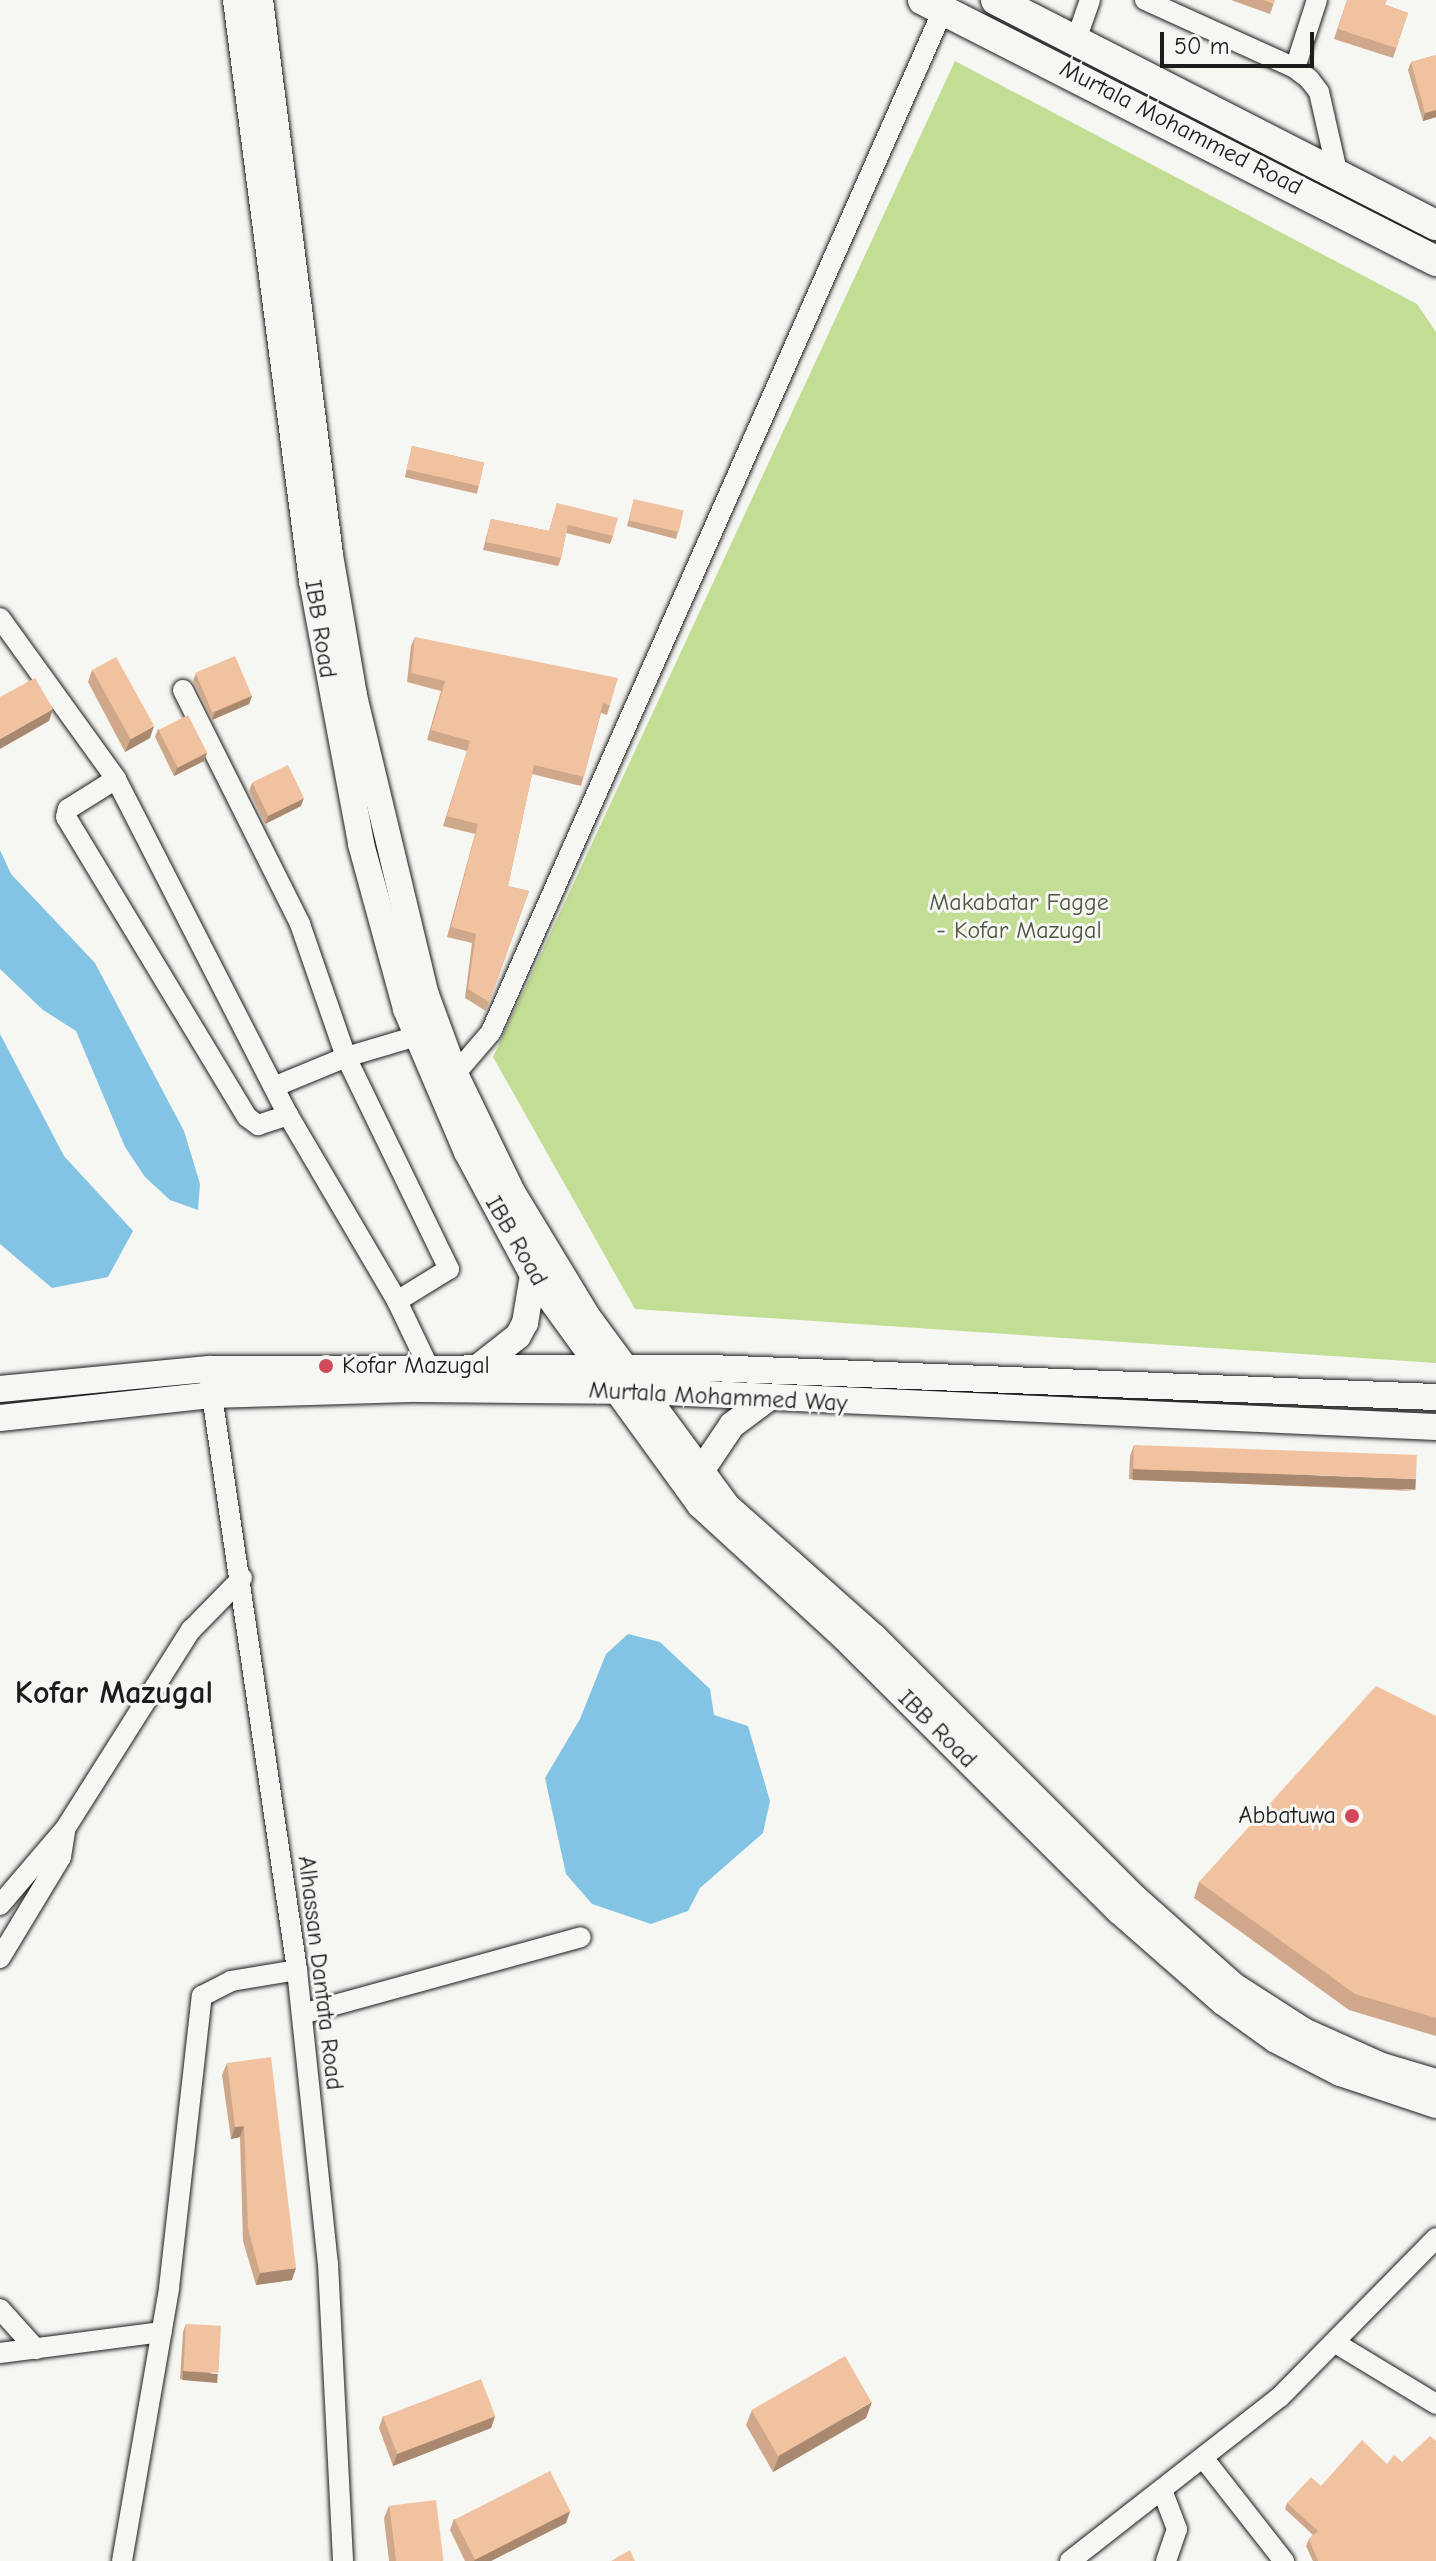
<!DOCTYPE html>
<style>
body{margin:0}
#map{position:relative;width:1436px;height:2561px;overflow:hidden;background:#f6f6f2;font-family:"Comic Neue",sans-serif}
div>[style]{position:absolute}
.green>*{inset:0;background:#c2dd94}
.water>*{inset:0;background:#83c4e4}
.roads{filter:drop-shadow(0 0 2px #1c1c1c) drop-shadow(0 0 2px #1c1c1c)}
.minor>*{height:20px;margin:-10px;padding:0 10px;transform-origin:10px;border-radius:10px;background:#f6f6f2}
.major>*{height:26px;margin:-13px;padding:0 13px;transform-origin:13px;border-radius:13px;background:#f6f6f2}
.highway>*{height:30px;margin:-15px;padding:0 15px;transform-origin:15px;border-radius:15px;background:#f6f6f2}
.wall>*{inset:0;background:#cfa78a;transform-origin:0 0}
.shaded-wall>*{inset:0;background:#a98870;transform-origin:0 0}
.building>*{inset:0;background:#f1c2a0;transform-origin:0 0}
.dots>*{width:22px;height:22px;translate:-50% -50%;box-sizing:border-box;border:4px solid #f6f6f2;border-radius:50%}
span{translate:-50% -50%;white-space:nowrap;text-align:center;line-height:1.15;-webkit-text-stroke:6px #f6f6f2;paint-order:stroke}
.street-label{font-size:24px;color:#1c1c1c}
.park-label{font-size:24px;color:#4e5640}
.poi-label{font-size:24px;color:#1c1c1c}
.left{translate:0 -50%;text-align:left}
.right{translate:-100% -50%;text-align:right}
.district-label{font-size:32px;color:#1c1c1c;font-weight:700}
.scale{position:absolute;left:1160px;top:32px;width:154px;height:36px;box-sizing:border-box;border:4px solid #1c1c1c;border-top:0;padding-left:10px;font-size:24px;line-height:28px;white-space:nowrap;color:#1c1c1c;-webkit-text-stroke:6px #f6f6f2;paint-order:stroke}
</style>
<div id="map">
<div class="green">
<i style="clip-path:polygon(955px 61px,1417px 304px,1436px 332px,1436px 1363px,635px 1309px,493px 1057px)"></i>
</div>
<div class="water">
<i style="clip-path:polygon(0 850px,11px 874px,95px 963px,184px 1131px,200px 1184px,198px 1210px,170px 1200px,145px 1177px,125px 1147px,76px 1031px,43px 1010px,0 969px)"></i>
<i style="clip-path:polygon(0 1034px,64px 1156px,133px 1231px,108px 1277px,52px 1288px,0 1244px)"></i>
<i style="clip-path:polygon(628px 1634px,660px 1642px,710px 1689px,714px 1715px,748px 1726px,770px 1801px,763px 1833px,700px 1888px,688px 1911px,651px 1924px,592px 1904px,566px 1874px,545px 1778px,580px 1719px,606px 1654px)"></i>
</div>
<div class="roads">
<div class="minor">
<i style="left:1145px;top:0;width:165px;rotate:24.4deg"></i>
<i style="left:1295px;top:68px;width:18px;rotate:38deg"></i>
<i style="left:1309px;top:79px;width:16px;rotate:52deg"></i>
<i style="left:1319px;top:92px;width:81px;rotate:77.2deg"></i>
<i style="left:1076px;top:40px;width:42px;rotate:-70.7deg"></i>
<i style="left:1295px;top:68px;width:71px;rotate:-72.1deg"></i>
<i style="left:0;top:618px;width:198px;rotate:54.2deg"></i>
<i style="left:116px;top:779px;width:377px;rotate:62.9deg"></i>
<i style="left:288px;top:1115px;width:216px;rotate:59.6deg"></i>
<i style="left:397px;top:1301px;width:74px;rotate:64.5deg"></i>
<i style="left:183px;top:690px;width:262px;rotate:63.4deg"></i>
<i style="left:300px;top:924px;width:141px;rotate:70.9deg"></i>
<i style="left:346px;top:1057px;width:236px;rotate:64.1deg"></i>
<i style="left:449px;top:1269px;width:61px;rotate:148.4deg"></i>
<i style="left:116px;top:779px;width:57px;rotate:148deg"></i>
<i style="left:68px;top:809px;width:8px;rotate:104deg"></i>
<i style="left:66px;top:817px;width:350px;rotate:58.9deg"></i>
<i style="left:247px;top:1117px;width:14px;rotate:36deg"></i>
<i style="left:258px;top:1125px;width:32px;rotate:-18deg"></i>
<i style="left:455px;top:1074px;width:55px;rotate:-49.4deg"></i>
<i style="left:491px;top:1032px;width:1117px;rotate:-66.14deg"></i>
<i style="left:276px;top:1086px;width:76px;rotate:-22.5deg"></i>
<i style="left:346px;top:1057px;width:74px;rotate:-16.5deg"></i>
<i style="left:210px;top:1382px;width:594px;rotate:81.58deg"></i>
<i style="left:297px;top:1970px;width:296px;rotate:84deg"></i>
<i style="left:328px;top:2264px;width:297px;rotate:87.1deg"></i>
<i style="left:0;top:1905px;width:100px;rotate:-49.5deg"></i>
<i style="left:65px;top:1829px;width:236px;rotate:-57.7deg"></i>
<i style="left:191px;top:1630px;width:73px;rotate:-45.6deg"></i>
<i style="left:0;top:1958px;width:118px;rotate:-58.9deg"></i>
<i style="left:61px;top:1857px;width:26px;rotate:-81deg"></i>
<i style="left:302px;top:2014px;width:289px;rotate:-15.4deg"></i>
<i style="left:0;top:2309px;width:54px;rotate:48deg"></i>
<i style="left:1337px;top:2344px;width:116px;rotate:31.2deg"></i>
<i style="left:0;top:2353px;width:163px;rotate:-7.4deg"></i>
<i style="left:1204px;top:2459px;width:130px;rotate:51.9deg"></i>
<i style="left:1162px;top:2490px;width:42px;rotate:69deg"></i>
<i style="left:1177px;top:2529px;width:34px;rotate:109deg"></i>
<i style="left:122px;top:2561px;width:277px;rotate:-80.2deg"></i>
<i style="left:169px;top:2288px;width:294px;rotate:-83.6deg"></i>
<i style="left:202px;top:1996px;width:33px;rotate:-27deg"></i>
<i style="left:231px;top:1981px;width:67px;rotate:-9.5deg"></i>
<i style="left:1070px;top:2561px;width:266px;rotate:-38deg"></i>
<i style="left:1280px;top:2397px;width:223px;rotate:-45.5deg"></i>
</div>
<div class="major">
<i style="left:236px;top:0;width:586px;rotate:82.55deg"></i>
<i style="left:312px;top:581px;width:268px;rotate:79.4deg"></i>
<i style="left:361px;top:844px;width:171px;rotate:74.7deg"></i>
<i style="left:406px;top:1009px;width:155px;rotate:66.9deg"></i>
<i style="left:467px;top:1152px;width:140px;rotate:61.8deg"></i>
<i style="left:533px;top:1275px;width:284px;rotate:54deg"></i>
<i style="left:700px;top:1505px;width:193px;rotate:42.5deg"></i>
<i style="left:842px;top:1635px;width:391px;rotate:44.9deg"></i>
<i style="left:1119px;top:1911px;width:138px;rotate:41.2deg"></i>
<i style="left:1223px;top:2002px;width:65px;rotate:35.6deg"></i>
<i style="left:1276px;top:2040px;width:72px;rotate:27.3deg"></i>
<i style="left:1340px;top:2073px;width:101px;rotate:18.4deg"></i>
<i style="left:260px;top:0;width:559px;rotate:82.81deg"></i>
<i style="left:330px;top:555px;width:143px;rotate:80.3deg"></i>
<i style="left:354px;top:696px;width:308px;rotate:76.5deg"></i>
<i style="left:426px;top:995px;width:84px;rotate:69.8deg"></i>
<i style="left:455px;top:1074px;width:131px;rotate:64.2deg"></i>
<i style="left:512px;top:1192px;width:145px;rotate:58.8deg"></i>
<i style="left:587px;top:1316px;width:236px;rotate:53.6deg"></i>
<i style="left:727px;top:1506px;width:197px;rotate:41.7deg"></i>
<i style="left:874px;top:1637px;width:369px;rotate:45deg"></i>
<i style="left:1135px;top:1898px;width:132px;rotate:41.6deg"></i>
<i style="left:1234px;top:1986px;width:83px;rotate:32.7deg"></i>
<i style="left:1304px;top:2031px;width:85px;rotate:24.2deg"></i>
<i style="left:1382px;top:2066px;width:56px;rotate:16.5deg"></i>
<i style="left:476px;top:1369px;width:53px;rotate:-38.2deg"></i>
<i style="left:518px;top:1336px;width:15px;rotate:-62deg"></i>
<i style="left:525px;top:1323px;width:49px;rotate:-80.5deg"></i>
<i style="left:0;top:1389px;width:210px;rotate:-5.5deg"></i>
<i style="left:209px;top:1369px;width:501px;rotate:-0.11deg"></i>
<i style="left:710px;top:1368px;width:727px;rotate:2.29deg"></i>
<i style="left:0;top:1418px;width:212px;rotate:-6.2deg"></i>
<i style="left:211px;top:1395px;width:207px;rotate:-1.7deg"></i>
<i style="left:418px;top:1389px;width:224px;rotate:0.5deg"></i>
<i style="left:642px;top:1391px;width:795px;rotate:2.6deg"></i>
<i style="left:699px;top:1474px;width:59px;rotate:-56deg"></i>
<i style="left:732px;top:1425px;width:44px;rotate:-36.6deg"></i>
</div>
<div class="highway">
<i style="left:923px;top:0;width:576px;rotate:26.97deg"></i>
<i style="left:996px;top:0;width:494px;rotate:27.1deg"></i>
</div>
</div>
<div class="wall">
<i style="clip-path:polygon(1231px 0,1275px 0,1270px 14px)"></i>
<i style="clip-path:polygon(1347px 0,1386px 5px,1408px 13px,1393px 58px,1334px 39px)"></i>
<i style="clip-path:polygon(1436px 55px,1436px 117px,1423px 121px,1408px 70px,1411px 62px)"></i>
<i style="left:412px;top:446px;width:74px;height:32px;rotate:13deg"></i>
<i style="clip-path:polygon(634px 499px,678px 532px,676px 539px,627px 526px)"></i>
<i style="clip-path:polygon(557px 503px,613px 536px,610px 544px,566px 533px,561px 558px,558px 566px,483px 550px,491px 519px,549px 531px)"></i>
<i style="clip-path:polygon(415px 637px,610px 705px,607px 715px,601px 713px,581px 786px,532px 774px,508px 886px,529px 891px,486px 1011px,465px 998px,472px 943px,447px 937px,475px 834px,443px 826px,467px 751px,427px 740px,441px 691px,407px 682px,411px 646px)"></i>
<i style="clip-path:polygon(92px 670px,150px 738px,125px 752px,88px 682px)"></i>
<i style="clip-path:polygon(196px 673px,252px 696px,249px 704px,212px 720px,193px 681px)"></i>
<i style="clip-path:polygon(158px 729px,207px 753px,204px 761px,174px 776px,155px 737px)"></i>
<i style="clip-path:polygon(252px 783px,301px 806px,265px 824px,249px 791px)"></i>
<i style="clip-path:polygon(1134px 1445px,1412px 1491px,1129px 1479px,1130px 1456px)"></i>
<i style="clip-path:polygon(1436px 1716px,1436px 2036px,1349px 2010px,1194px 1898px,1199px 1882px)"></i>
<i style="clip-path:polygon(227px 2063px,292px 2280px,256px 2285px,243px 2241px,240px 2137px,231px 2139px,222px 2075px)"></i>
<i style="clip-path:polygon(186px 2324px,215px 2382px,180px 2379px,183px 2332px)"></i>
<i style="clip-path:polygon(752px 2410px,866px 2418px,773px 2472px,746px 2425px)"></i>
<i style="clip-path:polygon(383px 2416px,495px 2416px,491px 2428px,393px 2466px,379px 2428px)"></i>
<i style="clip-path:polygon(1321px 2486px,1436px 2561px,1313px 2561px,1306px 2546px,1309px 2539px,1313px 2535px,1285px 2509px,1287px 2503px)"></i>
<i style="clip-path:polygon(389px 2506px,443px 2561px,389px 2561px,384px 2518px)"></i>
<i style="clip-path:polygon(570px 2511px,566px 2523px,491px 2561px,465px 2561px,450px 2530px,454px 2519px)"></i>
</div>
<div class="shaded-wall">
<i style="clip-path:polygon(1436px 110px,1436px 117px,1423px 121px,1425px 113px)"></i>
<i style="clip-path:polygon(252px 696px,249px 704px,212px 720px,215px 712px)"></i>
<i style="clip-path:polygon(53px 709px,49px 721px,0 749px,0 739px)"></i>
<i style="clip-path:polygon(154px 726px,150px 738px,125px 752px,130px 740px)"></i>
<i style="clip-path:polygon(207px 753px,204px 761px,174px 776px,177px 768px)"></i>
<i style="clip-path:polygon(304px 798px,301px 806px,265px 824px,268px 816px)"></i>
<i style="left:1133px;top:1469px;width:283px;height:11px;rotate:2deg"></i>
<i style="clip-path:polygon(244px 2126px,240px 2137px,231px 2139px,235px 2127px)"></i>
<i style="clip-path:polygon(296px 2268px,292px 2280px,256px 2285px,260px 2273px)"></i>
<i style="left:183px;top:2371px;width:35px;height:9px;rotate:5deg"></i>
<i style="clip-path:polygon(872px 2402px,866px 2418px,773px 2472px,779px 2456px)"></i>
<i style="clip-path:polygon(495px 2416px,491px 2428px,393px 2466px,397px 2454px)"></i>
<i style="clip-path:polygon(570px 2511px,566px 2523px,491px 2561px,474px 2561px,475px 2559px)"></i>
</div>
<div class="building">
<i style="clip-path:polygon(1263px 0,1275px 0,1274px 4px)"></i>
<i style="clip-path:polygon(1347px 0,1387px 0,1385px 5px,1408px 13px,1396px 48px,1338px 29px)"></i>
<i style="clip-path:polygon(1436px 55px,1436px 110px,1425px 113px,1411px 62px)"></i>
<i style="left:412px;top:446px;width:74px;height:24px;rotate:13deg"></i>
<i style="left:634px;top:499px;width:51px;height:22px;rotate:13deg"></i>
<i style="clip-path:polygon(557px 503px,618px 518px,613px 536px,568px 525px,561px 558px,486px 542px,491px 519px,549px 531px)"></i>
<i style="clip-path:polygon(415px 637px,618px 678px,610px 705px,603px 703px,584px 777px,534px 765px,508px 886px,529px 891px,489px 1002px,468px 989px,476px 934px,451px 927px,478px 824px,447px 816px,470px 741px,431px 730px,445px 681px,411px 673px)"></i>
<i style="left:235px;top:656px;width:43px;height:43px;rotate:67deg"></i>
<i style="left:116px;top:657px;width:79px;height:27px;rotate:61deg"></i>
<i style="clip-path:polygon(35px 678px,53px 709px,0 739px,0 697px)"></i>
<i style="left:188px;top:715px;width:42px;height:33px;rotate:63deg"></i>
<i style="left:288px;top:765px;width:37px;height:40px;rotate:64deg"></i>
<i style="left:1134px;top:1445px;width:283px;height:24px;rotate:2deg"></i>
<i style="clip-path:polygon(1376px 1686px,1436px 1716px,1436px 2018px,1355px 1994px,1199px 1882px)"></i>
<i style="clip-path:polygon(271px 2057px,296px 2268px,260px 2273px,248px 2229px,244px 2126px,235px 2127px,227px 2063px)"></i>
<i style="left:186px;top:2324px;width:35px;height:47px;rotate:3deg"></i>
<i style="left:845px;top:2356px;width:53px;height:108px;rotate:60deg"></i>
<i style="left:481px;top:2379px;width:40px;height:105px;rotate:69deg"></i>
<i style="clip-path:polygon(1430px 2436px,1436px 2441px,1436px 2561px,1318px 2561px,1309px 2539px,1318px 2531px,1287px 2503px,1311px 2477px,1321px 2486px,1362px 2440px,1387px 2464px,1394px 2455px,1402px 2462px)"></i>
<i style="left:550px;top:2471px;width:45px;height:107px;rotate:63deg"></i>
<i style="left:436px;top:2500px;width:61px;height:47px;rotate:83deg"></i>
<i style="clip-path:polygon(630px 2550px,635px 2561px,611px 2561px)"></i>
</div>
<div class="dots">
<i style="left:326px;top:1366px;background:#d1495b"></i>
<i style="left:1352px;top:1816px;background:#d1495b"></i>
</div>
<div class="street-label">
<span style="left:1181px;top:128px;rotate:27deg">Murtala Mohammed Road</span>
<span style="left:320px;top:629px;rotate:81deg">IBB Road</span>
<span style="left:516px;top:1241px;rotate:60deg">IBB Road</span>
<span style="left:718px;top:1397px;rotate:3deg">Murtala Mohammed Way</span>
<span style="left:937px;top:1729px;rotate:45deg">IBB Road</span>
<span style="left:320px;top:1973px;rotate:83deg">Alhassan Dantata Road</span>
</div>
<div class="park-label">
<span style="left:1019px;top:917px">Makabatar Fagge<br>- Kofar Mazugal</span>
</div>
<div class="poi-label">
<span class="left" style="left:342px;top:1366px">Kofar Mazugal</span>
<span class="right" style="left:1336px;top:1816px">Abbatuwa</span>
</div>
<div class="district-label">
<span style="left:114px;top:1693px">Kofar Mazugal</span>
</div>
<div class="scale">50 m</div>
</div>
